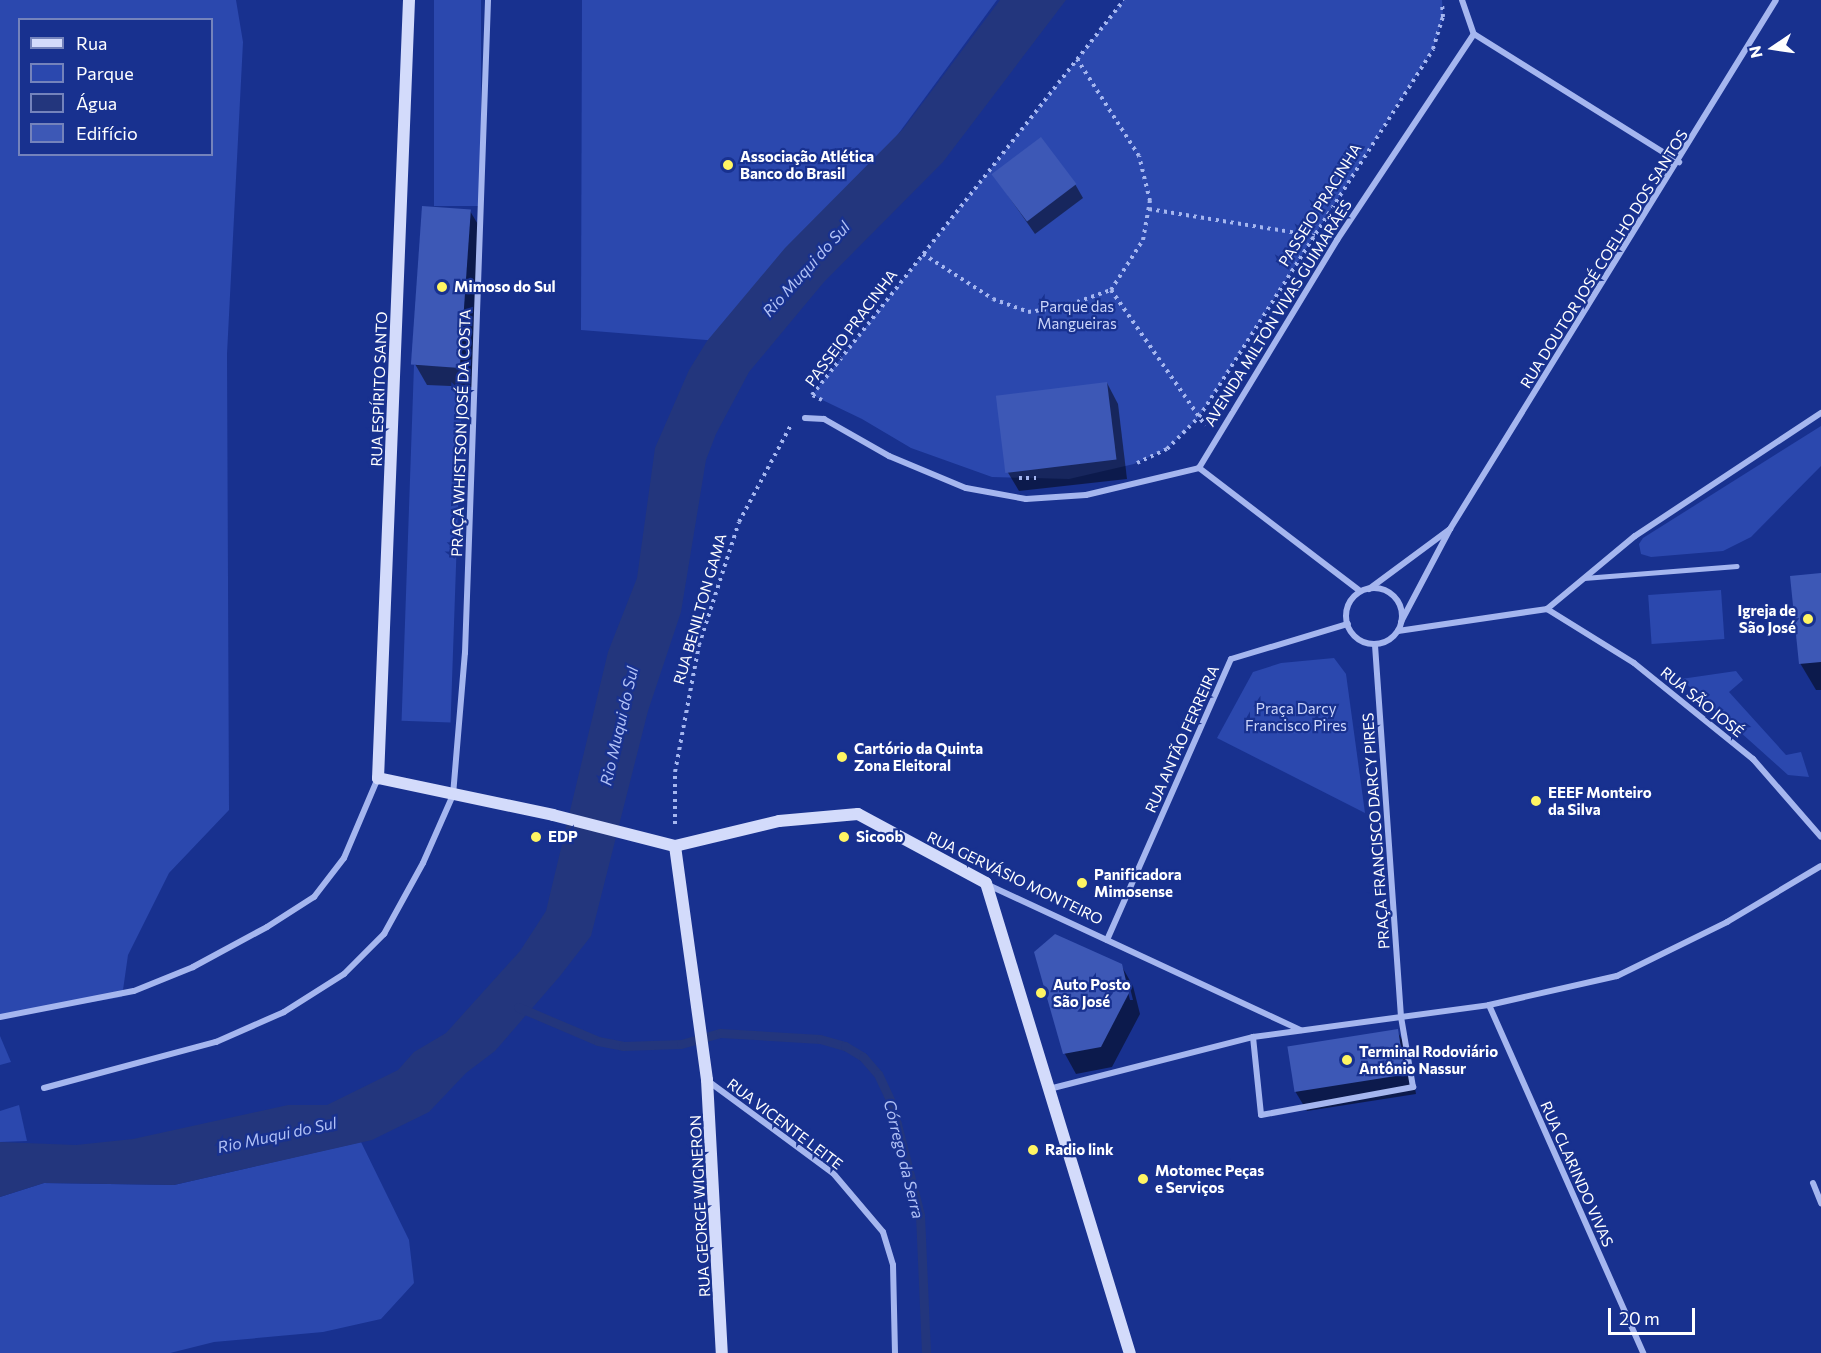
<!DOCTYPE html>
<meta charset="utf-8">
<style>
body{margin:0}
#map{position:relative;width:1821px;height:1353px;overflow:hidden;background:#18318f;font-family:Commissioner,sans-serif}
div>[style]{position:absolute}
.green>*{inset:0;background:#2b48ae;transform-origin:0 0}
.water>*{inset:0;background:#23367d}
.shadow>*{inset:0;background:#0007}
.stream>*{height:9px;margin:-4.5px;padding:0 4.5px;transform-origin:4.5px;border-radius:4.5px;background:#23367d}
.building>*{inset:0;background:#3d58b6;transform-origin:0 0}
.path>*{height:4px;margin-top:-2px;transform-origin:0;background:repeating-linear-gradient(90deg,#a5b6ef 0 3px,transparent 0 7.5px)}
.service>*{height:4.5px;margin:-2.25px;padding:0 2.25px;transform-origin:2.25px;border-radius:2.25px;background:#a5b6ef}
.minor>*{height:6px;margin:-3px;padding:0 3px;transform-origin:3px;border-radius:3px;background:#a5b6ef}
.minor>.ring{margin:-3px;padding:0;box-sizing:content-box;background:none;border:6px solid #a5b6ef;border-radius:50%}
.secondary>*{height:12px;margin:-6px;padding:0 6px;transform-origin:6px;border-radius:6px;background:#d3dbfb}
.dots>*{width:16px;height:16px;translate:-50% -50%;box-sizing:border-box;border:3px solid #18318f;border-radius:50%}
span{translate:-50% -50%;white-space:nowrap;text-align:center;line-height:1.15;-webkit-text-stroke:4.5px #18318f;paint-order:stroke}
.poi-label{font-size:15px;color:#fff;font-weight:700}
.left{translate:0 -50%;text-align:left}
.right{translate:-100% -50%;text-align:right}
.street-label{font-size:15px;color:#fff}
.park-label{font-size:15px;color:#ccd6fb}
.water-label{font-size:16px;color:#b1c1f6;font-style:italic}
.legend{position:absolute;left:18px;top:18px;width:195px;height:138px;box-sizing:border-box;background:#18318f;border:2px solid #7483bc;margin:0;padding:8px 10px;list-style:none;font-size:18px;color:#fff}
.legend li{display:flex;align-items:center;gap:12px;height:30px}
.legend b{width:30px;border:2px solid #7483bc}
.north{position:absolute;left:1743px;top:18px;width:60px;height:60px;-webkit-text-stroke:4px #18318f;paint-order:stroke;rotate:257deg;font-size:16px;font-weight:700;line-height:24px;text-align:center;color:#fff}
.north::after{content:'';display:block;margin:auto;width:21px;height:27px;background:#fff;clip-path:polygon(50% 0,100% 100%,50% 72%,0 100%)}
.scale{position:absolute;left:1608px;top:1308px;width:87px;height:27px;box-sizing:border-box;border:3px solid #fff;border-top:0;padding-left:8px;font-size:18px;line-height:21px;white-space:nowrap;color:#fff;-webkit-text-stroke:4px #18318f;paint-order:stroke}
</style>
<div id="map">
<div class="green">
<i style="clip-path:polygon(evenodd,0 0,236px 0,243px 42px,227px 354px,229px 810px,169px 873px,128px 955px,122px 997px,0 1017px,0 0,20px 20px,212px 20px,212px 154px,20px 154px,20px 20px)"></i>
<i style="left:434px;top:0;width:47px;height:206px"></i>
<i style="clip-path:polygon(582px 0,997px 0,744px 343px,581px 330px)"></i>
<i style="clip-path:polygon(1124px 0,1442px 0,1443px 17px,1433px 49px,1199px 417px,1167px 449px,1134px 464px,1069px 479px,992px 477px,911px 448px,862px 419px,812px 395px)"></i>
<i style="left:414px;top:365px;width:49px;height:356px;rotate:2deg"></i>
<i style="clip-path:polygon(1821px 426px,1821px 466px,1751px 537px,1723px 551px,1651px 557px,1641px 554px,1639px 544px,1643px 538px)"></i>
<i style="left:1721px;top:590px;width:49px;height:73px;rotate:86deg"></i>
<i style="clip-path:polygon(1334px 658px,1346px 674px,1365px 813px,1217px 738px,1253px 672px,1281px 663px)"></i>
<i style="clip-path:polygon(1736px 671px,1743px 680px,1729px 692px,1786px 755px,1801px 752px,1809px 777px,1788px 775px,1681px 679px)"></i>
<i style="clip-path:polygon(0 1036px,11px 1062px,0 1065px)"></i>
<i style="clip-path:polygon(19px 1105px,27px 1141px,0 1142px,0 1111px)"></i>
<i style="clip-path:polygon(361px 1142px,409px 1240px,414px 1283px,381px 1319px,323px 1332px,214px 1342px,170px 1353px,0 1353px,0 1197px,44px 1183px,174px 1185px)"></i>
</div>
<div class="water">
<i style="clip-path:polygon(1000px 0,1066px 0,943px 162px,824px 282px,749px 372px,716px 434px,706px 460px,681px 612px,648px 711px,591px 936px,560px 976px,495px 1051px,466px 1073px,429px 1112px,372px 1140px,174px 1185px,44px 1183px,0 1197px,0 1142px,76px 1145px,133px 1139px,288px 1105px,327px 1105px,398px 1070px,414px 1052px,446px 1033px,520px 951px,546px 911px,608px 652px,637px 578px,655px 448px,689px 370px,707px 341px,785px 248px,903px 129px)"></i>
</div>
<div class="shadow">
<i style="clip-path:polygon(993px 174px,1075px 184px,1083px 198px,1035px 234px)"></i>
<i style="clip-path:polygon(470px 211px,482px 231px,474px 387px,427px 385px,415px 364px)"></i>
<i style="clip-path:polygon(1107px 383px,1118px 404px,1127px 479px,1019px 491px,1007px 471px)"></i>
<i style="clip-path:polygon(1821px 575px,1821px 690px,1816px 690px,1800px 663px)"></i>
<i style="clip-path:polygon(evenodd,1036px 953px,1121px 965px,1133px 986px,1140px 1014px,1112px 1067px,1076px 1074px,1065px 1054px,1036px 953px,1125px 980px,1128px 980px,1133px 1000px,1130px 1000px,1125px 980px)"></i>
<i style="clip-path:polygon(1397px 1031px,1409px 1051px,1416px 1094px,1307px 1111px,1295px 1091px)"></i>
</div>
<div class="stream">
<i style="left:518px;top:1007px;width:87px;rotate:23deg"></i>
<i style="left:598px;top:1041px;width:25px;rotate:11deg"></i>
<i style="left:623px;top:1046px;width:58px;rotate:-2deg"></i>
<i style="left:681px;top:1044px;width:41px;rotate:-15.8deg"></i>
<i style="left:720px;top:1033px;width:100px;rotate:3.4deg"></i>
<i style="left:820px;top:1039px;width:26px;rotate:16deg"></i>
<i style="left:845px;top:1046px;width:21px;rotate:31deg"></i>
<i style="left:863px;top:1057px;width:23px;rotate:49deg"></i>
<i style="left:878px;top:1074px;width:33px;rotate:65deg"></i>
<i style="left:892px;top:1104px;width:114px;rotate:75.8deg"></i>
<i style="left:920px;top:1215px;width:138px;rotate:87.5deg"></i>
</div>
<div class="building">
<i style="left:1041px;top:137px;width:59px;height:62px;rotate:53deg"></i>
<i style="left:422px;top:206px;width:49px;height:159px;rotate:4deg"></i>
<i style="left:1107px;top:382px;width:78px;height:112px;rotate:83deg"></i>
<i style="clip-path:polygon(1821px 573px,1821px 662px,1799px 664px,1790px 576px)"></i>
<i style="clip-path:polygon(1055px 934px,1122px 964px,1129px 993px,1101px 1047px,1063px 1054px,1034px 952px)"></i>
<i style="left:1398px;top:1029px;width:46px;height:112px;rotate:81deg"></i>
</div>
<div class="path">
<i style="left:1149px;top:209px;width:168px;rotate:9.2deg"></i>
<i style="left:923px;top:254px;width:83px;rotate:32.7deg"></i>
<i style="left:993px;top:299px;width:37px;rotate:20deg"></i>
<i style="left:1028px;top:312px;width:35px;rotate:-8deg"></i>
<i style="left:1063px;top:307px;width:51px;rotate:-19.5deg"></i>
<i style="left:1111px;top:290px;width:59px;rotate:-57.4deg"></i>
<i style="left:1143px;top:240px;width:40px;rotate:-80deg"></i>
<i style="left:1150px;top:201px;width:46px;rotate:-103.7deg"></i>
<i style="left:1139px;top:156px;width:115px;rotate:-122.6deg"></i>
<i style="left:1111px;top:290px;width:165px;rotate:55.2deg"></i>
<i style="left:822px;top:400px;width:11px;rotate:-153deg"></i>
<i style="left:812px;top:395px;width:503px;rotate:-51.7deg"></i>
<i style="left:1137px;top:463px;width:33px;rotate:-25deg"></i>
<i style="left:1167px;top:449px;width:45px;rotate:-45deg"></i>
<i style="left:1199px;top:417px;width:436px;rotate:-57.5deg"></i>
<i style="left:1433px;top:49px;width:34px;rotate:-73deg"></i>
<i style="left:1443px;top:17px;width:15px;rotate:-94deg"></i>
<i style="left:1019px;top:478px;width:17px"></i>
<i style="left:675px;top:824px;width:52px;rotate:-90deg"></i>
<i style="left:675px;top:772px;width:129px;rotate:-79.3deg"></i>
<i style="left:699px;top:645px;width:129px;rotate:-72deg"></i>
<i style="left:739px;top:522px;width:110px;rotate:-61.8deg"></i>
</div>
<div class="service">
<i style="left:1584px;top:578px;width:153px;rotate:-4.5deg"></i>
</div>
<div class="minor">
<i style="left:1462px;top:0;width:36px;rotate:71deg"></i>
<i style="left:1474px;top:34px;width:242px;rotate:32deg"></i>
<i style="left:805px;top:418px;width:19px;rotate:3deg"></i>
<i style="left:824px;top:419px;width:75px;rotate:29.6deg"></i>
<i style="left:889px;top:456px;width:83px;rotate:22.6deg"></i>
<i style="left:966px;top:488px;width:61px;rotate:10.4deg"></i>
<i style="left:1026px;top:499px;width:60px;rotate:-3.8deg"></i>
<i style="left:1086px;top:495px;width:116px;rotate:-13.4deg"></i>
<i style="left:1450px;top:529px;width:621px;rotate:-58.36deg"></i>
<i class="ring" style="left:1346px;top:588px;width:50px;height:50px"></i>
<i style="left:1369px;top:589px;width:101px;rotate:-36.5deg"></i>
<i style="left:1450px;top:529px;width:105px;rotate:117.8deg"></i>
<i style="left:1360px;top:591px;width:203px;rotate:-142.6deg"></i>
<i style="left:1199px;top:468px;width:267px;rotate:-58.8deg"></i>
<i style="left:1337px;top:240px;width:247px;rotate:-56.4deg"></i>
<i style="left:1547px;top:609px;width:114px;rotate:-39.7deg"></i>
<i style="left:1635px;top:536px;width:223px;rotate:-33.5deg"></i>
<i style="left:1398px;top:631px;width:151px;rotate:-8.4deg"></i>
<i style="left:1547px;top:609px;width:102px;rotate:31.8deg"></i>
<i style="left:1634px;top:663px;width:153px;rotate:38.9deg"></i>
<i style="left:1753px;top:759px;width:103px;rotate:48.9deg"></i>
<i style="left:986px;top:884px;width:347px;rotate:24.9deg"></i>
<i style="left:1107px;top:940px;width:307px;rotate:-66.2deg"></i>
<i style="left:1231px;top:659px;width:122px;rotate:-16.7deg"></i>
<i style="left:1489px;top:1005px;width:381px;rotate:66.1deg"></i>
<i style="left:0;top:1017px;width:136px;rotate:-11deg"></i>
<i style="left:134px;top:991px;width:64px;rotate:-22.1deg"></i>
<i style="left:193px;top:967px;width:84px;rotate:-28.4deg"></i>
<i style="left:267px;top:927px;width:56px;rotate:-32.6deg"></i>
<i style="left:314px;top:897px;width:49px;rotate:-52.4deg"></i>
<i style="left:344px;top:858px;width:87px;rotate:-67deg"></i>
<i style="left:1253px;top:1037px;width:78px;rotate:84.1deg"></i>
<i style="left:1261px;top:1115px;width:155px;rotate:-10.4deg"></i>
<i style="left:1413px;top:1087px;width:71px;rotate:-99.7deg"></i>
<i style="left:1401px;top:1017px;width:374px;rotate:-94deg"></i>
<i style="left:708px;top:1081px;width:155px;rotate:36.4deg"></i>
<i style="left:833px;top:1173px;width:77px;rotate:49.7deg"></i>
<i style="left:883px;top:1232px;width:34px;rotate:73deg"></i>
<i style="left:893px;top:1265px;width:88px;rotate:88.7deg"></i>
<i style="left:44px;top:1088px;width:178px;rotate:-15deg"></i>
<i style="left:216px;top:1042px;width:74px;rotate:-23.8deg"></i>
<i style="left:284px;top:1012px;width:71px;rotate:-32.3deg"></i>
<i style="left:344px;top:974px;width:57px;rotate:-45deg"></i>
<i style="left:384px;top:934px;width:81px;rotate:-61.2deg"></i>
<i style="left:423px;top:863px;width:74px;rotate:-66.2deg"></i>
<i style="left:453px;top:795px;width:143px;rotate:-85.2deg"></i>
<i style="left:465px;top:653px;width:653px;rotate:-87.98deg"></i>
<i style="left:1049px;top:1089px;width:211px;rotate:-14.3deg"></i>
<i style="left:1253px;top:1037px;width:238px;rotate:-7.7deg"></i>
<i style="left:1489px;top:1005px;width:131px;rotate:-12.8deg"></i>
<i style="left:1617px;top:976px;width:123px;rotate:-26.1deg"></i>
<i style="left:1727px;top:922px;width:109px;rotate:-30.8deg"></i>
<i style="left:1813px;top:1183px;width:22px;rotate:68deg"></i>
</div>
<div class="secondary">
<i style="left:409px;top:0;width:779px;rotate:92.28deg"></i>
<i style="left:378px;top:778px;width:179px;rotate:11.9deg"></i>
<i style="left:553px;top:815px;width:126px;rotate:14.3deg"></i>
<i style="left:675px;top:846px;width:107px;rotate:-13.5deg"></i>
<i style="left:779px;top:821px;width:79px;rotate:-5.1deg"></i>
<i style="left:858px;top:814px;width:145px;rotate:28.3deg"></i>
<i style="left:986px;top:883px;width:492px;rotate:73deg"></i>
<i style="left:675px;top:846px;width:236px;rotate:82.2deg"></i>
<i style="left:707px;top:1080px;width:273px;rotate:86.9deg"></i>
</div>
<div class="dots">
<i style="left:728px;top:165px;background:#fff563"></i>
<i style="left:442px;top:287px;background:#fff563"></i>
<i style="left:1808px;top:619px;background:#fff563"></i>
<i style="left:842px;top:757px;background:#fff563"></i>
<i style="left:1536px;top:801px;background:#fff563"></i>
<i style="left:536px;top:837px;background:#fff563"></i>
<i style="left:844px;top:837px;background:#fff563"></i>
<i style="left:1082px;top:883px;background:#fff563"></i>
<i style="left:1041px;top:993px;background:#fff563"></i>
<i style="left:1347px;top:1060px;background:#fff563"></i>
<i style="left:1033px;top:1150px;background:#fff563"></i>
<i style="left:1143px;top:1179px;background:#fff563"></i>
</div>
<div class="poi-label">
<span class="left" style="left:740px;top:165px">Associação Atlética<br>Banco do Brasil</span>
<span class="left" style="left:454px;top:287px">Mimoso do Sul</span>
<span class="right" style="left:1796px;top:619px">Igreja de<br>São José</span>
<span class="left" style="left:854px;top:757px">Cartório da Quinta<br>Zona Eleitoral</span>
<span class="left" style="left:1548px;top:801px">EEEF Monteiro<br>da Silva</span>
<span class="left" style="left:548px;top:837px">EDP</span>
<span class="left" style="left:856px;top:837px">Sicoob</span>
<span class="left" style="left:1094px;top:883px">Panificadora<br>Mimosense</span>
<span class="left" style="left:1053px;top:993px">Auto Posto<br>São José</span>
<span class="left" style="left:1359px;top:1060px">Terminal Rodoviário<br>Antônio Nassur</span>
<span class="left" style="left:1045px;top:1150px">Radio link</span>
<span class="left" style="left:1155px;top:1179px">Motomec Peças<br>e Serviços</span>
</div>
<div class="street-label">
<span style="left:1320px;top:205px;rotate:-58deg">PASSEIO PRACINHA</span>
<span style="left:1604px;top:259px;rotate:-58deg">RUA DOUTOR JOSÉ COELHO DOS SANTOS</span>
<span style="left:1278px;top:313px;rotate:-58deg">AVENIDA MILTON VIVAS GUIMARÃES</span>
<span style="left:851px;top:328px;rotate:-53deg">PASSEIO PRACINHA</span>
<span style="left:379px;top:389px;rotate:-88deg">RUA ESPÍRITO SANTO</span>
<span style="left:461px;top:433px;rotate:-88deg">PRAÇA WHISTSON JOSÉ DA COSTA</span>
<span style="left:700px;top:609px;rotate:-74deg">RUA BENILTON GAMA</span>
<span style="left:1702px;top:702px;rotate:39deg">RUA SÃO JOSÉ</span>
<span style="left:1182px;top:739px;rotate:-66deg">RUA ANTÃO FERREIRA</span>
<span style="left:1376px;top:831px;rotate:-94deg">PRAÇA FRANCISCO DARCY PIRES</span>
<span style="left:1015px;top:878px;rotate:26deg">RUA GERVÁSIO MONTEIRO</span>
<span style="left:785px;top:1124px;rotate:37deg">RUA VICENTE LEITE</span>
<span style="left:1577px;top:1174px;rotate:66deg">RUA CLARINDO VIVAS</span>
<span style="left:700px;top:1206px;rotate:-93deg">RUA GEORGE WIGNERON</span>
</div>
<div class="park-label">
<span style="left:1077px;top:315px">Parque das<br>Mangueiras</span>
<span style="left:1296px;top:717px">Praça Darcy<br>Francisco Pires</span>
</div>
<div class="water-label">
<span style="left:806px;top:269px;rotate:-48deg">Rio Muqui do Sul</span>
<span style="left:619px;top:726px;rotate:-77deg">Rio Muqui do Sul</span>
<span style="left:277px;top:1135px;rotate:-12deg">Rio Muqui do Sul</span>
<span style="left:904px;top:1159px;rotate:76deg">Córrego da Serra</span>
</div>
<ul class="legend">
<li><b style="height:8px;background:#d3dbfb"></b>Rua</li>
<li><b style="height:16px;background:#2b48ae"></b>Parque</li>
<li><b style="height:16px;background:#23367d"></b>Água</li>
<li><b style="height:16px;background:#3d58b6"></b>Edifício</li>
</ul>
<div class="north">N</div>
<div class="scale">20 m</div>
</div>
